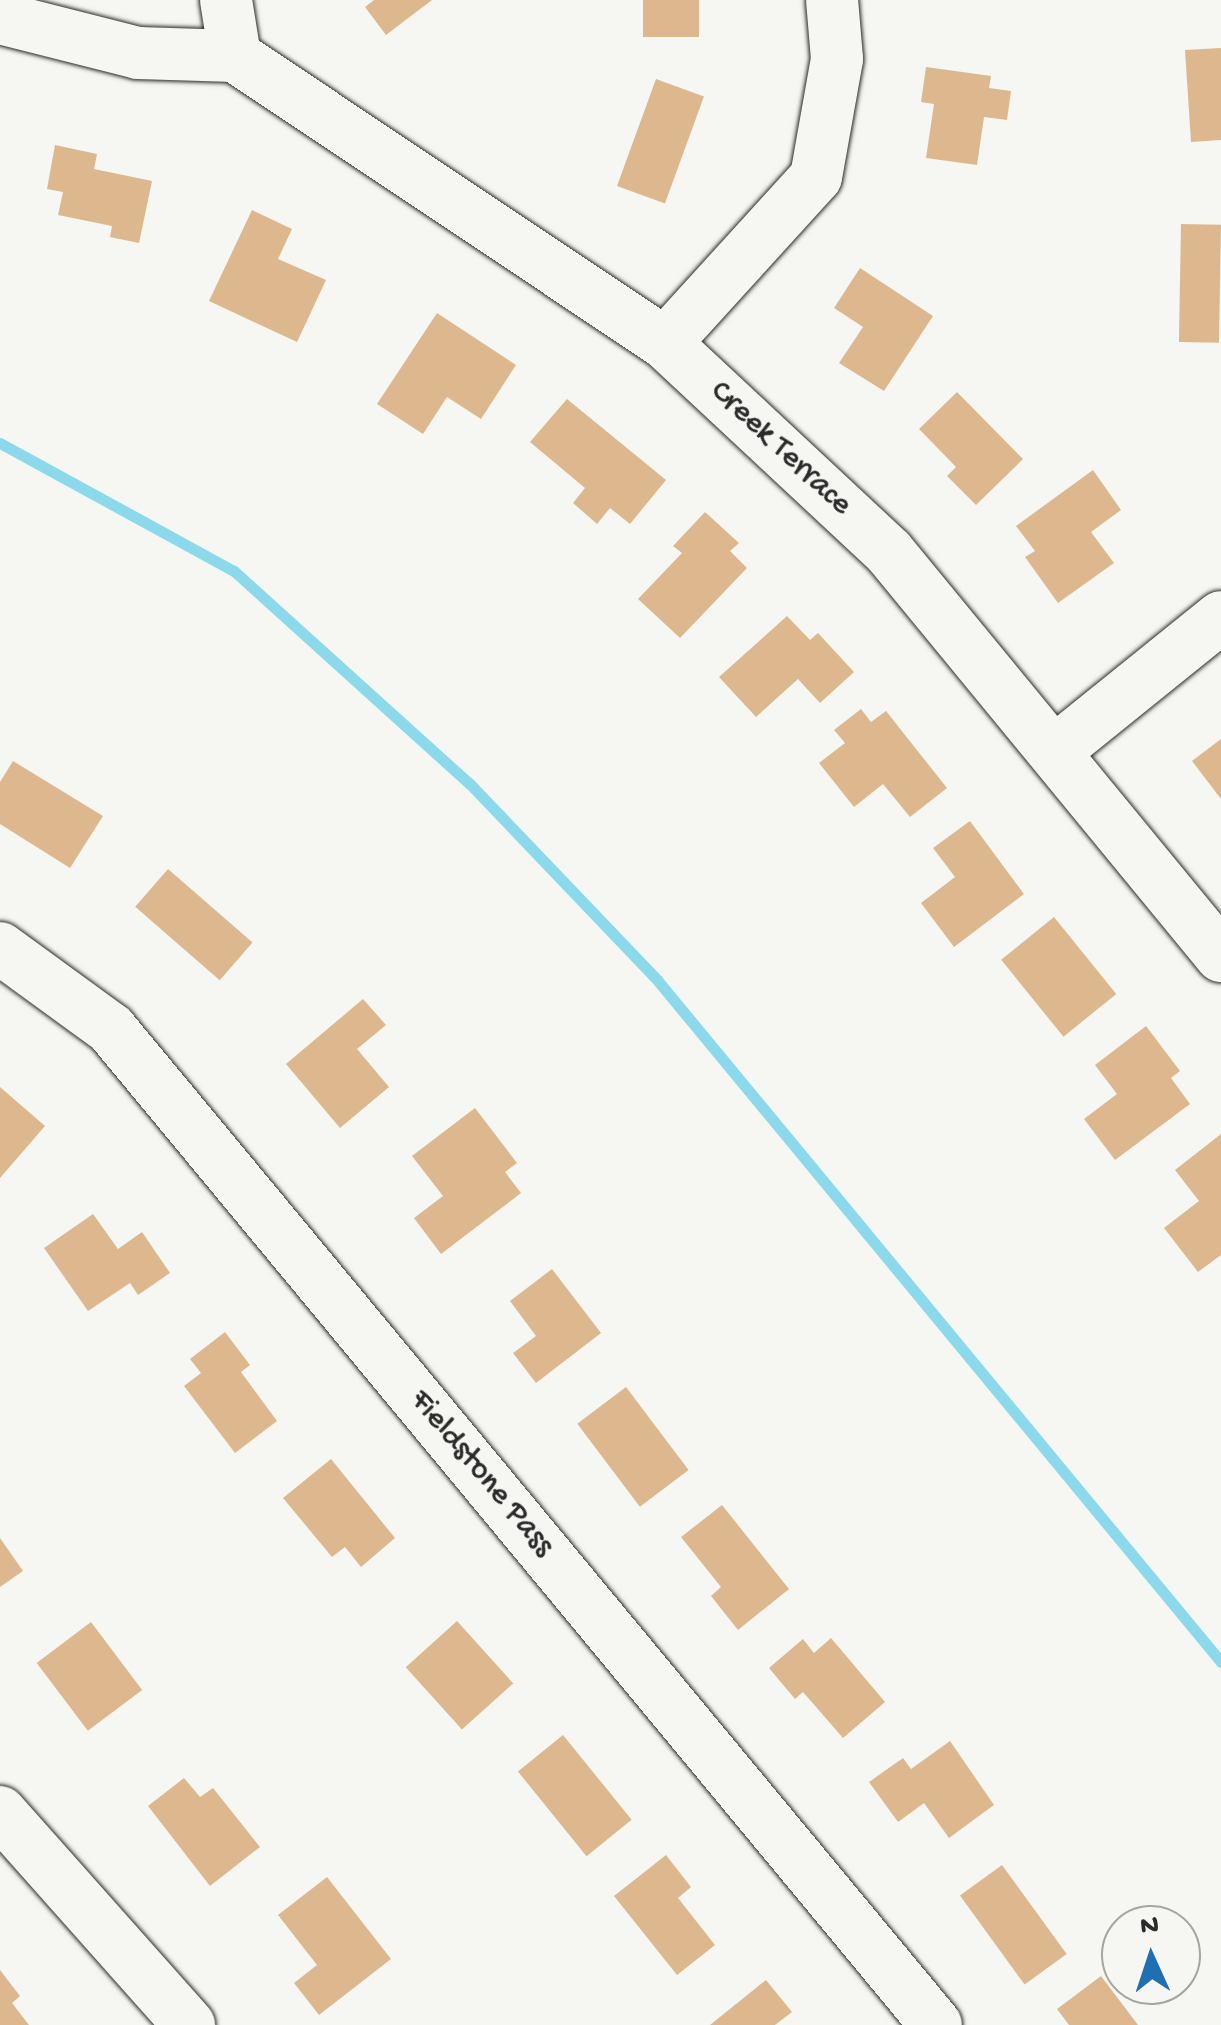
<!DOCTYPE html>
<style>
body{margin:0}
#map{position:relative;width:1221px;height:2025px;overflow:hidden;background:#f6f6f2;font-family:"Gochi Hand",sans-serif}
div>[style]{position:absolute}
.stream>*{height:11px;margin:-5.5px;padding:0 5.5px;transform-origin:5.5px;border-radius:5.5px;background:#8bd9eb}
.building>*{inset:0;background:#ddb88e;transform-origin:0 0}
.roads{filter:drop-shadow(0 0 2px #2b2b2b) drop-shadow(0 0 2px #2b2b2b)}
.minor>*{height:52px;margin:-26px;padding:0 26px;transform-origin:26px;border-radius:26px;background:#f6f6f2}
span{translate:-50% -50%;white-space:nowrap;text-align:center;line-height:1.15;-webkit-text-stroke:8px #f6f6f2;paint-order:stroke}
.street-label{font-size:32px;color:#2b2b2b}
.north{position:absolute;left:1101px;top:1905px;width:100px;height:100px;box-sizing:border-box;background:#f6f6f2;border:2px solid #a5a5a2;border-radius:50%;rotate:357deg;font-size:28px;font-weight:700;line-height:40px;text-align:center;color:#2b2b2b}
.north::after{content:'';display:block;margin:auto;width:35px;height:45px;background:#1f6fb2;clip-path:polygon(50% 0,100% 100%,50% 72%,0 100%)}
</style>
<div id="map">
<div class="stream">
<i style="left:0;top:443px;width:267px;rotate:28.7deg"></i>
<i style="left:234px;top:571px;width:318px;rotate:42.1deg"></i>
<i style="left:470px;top:784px;width:272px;rotate:46.3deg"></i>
<i style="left:658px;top:981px;width:884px;rotate:50.42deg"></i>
</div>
<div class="building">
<i style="clip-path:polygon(374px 0,432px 0,386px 35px,365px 7px)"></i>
<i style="left:643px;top:0;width:56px;height:37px"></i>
<i style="clip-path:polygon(1221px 48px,1221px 140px,1191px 142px,1185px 50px)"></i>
<i style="clip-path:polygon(926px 67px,991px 76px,989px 88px,1011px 91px,1007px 120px,984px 117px,977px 165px,926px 158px,934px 104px,921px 102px)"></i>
<i style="left:656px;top:79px;width:51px;height:114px;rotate:20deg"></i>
<i style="clip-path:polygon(55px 145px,97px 154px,94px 169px,152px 181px,139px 243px,110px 237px,112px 226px,58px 215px,63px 192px,47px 189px)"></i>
<i style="clip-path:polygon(252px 210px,292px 229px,278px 259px,326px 280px,297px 342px,209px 301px)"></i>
<i style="left:1181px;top:224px;width:40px;height:118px;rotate:1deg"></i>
<i style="clip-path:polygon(860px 268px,933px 316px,884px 391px,839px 363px,863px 327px,834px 308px)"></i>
<i style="clip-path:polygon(437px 313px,516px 365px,481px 419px,447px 397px,423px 434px,377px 404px)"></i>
<i style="clip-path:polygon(957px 392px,1023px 459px,976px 505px,947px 476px,956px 467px,919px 429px)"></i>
<i style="clip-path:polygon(567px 399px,666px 480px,630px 524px,610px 508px,597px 524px,573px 503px,585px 488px,530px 442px)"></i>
<i style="clip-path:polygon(1093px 470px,1121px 510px,1091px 532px,1114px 563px,1058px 603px,1025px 557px,1035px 551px,1016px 526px)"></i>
<i style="clip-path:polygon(705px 512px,739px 543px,730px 551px,747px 568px,680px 638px,638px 599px,682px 553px,673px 546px)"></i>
<i style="clip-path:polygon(787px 616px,810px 640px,818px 633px,854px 672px,820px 703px,798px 679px,756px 717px,719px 677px)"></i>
<i style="clip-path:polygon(861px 709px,871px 722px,886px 711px,947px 788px,910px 817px,883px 784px,854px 807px,819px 763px,845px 743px,834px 730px)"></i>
<i style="clip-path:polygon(1221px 739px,1221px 799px,1192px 761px)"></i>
<i style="clip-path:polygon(13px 761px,103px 816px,70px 868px,0 824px,0 782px)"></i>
<i style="clip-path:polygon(970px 821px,1024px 894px,954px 947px,921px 903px,955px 877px,933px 848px)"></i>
<i style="left:168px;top:869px;width:112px;height:50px;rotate:41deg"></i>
<i style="left:1054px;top:917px;width:99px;height:68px;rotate:51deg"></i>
<i style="clip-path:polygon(363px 999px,386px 1025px,357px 1049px,389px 1087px,340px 1128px,286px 1064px)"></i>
<i style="clip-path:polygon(1146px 1026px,1180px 1071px,1171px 1078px,1190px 1104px,1115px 1160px,1084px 1119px,1117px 1094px,1095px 1065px)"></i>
<i style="clip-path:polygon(0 1087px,45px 1126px,0 1178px)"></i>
<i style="clip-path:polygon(475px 1108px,517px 1163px,505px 1172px,521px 1193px,441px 1254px,414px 1218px,443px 1196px,412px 1156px)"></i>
<i style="clip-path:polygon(1221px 1134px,1221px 1255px,1198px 1272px,1164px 1228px,1199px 1201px,1175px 1170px)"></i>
<i style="clip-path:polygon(93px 1214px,118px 1249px,142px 1232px,170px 1273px,138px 1295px,130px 1283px,88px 1311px,44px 1248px)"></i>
<i style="clip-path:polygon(552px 1269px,601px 1333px,536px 1383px,513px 1353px,536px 1336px,510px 1301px)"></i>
<i style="clip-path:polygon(225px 1332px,250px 1365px,241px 1372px,277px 1421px,235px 1453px,184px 1386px,201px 1373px,190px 1359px)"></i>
<i style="left:626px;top:1387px;width:104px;height:61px;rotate:53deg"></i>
<i style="clip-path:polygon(331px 1459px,395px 1538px,361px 1567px,345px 1547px,332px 1557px,283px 1498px)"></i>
<i style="clip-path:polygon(722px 1505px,789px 1589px,738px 1630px,711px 1596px,721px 1587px,681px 1537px)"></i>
<i style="clip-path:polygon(0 1538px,23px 1571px,0 1587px)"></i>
<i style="left:457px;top:1621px;width:84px;height:69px;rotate:48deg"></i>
<i style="left:91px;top:1622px;width:85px;height:68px;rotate:53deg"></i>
<i style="clip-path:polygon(831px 1638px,885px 1702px,843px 1738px,803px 1692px,795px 1699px,769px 1668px,803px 1639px,814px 1653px)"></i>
<i style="left:563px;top:1735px;width:109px;height:58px;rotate:51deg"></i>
<i style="clip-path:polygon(950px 1741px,994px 1805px,949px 1838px,924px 1803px,898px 1822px,869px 1782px,903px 1758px,911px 1769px)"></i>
<i style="clip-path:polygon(184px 1778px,200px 1797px,213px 1788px,260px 1847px,210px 1886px,148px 1806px)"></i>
<i style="clip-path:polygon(666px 1855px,691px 1887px,678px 1898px,715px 1945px,677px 1975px,614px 1896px)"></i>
<i style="left:1002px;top:1865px;width:110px;height:52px;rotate:54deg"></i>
<i style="clip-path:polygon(327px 1877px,391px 1959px,319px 2015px,294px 1983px,317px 1965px,278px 1915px)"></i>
<i style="clip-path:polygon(0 1970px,20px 1996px,12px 2003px,29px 2025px,0 2025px)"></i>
<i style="clip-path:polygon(1101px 1976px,1138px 2025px,1069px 2025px,1057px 2009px)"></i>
<i style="clip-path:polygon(766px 1980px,792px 2012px,775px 2025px,710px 2025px)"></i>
</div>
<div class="roads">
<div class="minor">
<i style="left:226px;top:0;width:57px;rotate:80.9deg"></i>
<i style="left:0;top:18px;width:142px;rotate:14.2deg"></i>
<i style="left:138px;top:53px;width:97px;rotate:1.8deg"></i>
<i style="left:235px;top:56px;width:517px;rotate:33.72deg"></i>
<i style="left:665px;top:343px;width:306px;rotate:43deg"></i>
<i style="left:889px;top:552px;width:523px;rotate:50.59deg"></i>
<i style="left:665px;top:343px;width:224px;rotate:-47.7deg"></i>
<i style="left:816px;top:177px;width:120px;rotate:-79.9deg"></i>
<i style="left:837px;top:59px;width:59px;rotate:-94.8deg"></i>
<i style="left:1055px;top:751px;width:213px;rotate:-38.9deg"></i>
<i style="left:0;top:948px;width:137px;rotate:36.1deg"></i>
<i style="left:111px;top:1029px;width:1293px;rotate:50.36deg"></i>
<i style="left:0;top:1812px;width:285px;rotate:48.4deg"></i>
</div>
</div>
<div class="street-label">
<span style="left:780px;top:449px;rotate:43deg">Creek Terrace</span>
<span style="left:481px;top:1474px;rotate:50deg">Fieldstone Pass</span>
</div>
<div class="north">N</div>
</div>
